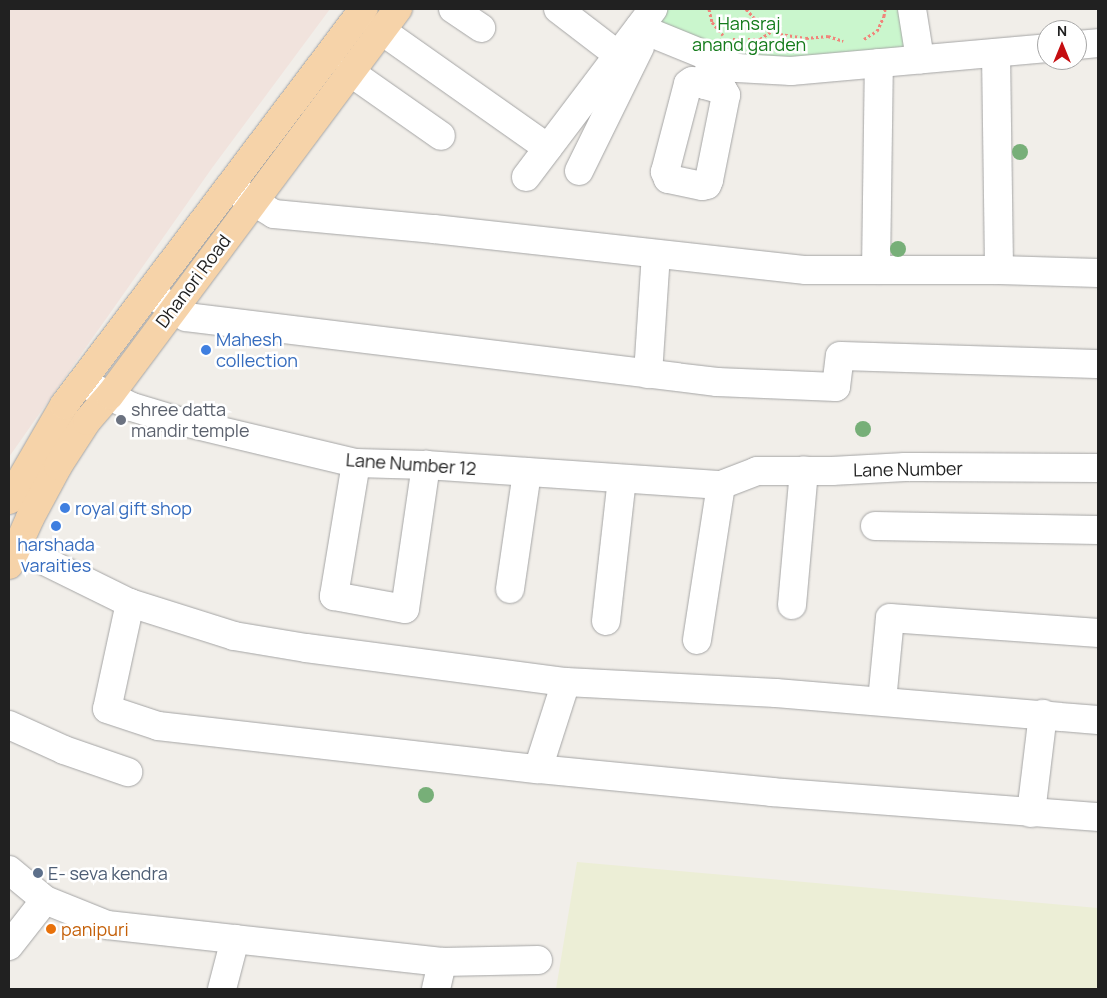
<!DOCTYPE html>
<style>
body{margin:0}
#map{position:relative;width:1107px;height:998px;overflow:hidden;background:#f1eee9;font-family:Manrope,sans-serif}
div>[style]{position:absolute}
.military>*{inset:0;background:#f1e3dd}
.farmland>*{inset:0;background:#eceed6}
.park>*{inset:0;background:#caf6cd}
.path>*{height:3px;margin-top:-1.5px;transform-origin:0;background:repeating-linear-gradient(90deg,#f1847a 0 2.5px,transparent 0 5px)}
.roads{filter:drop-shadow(0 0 1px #a5a5a5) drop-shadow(0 0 1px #a5a5a5)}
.minor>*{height:28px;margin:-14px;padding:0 14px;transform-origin:14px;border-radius:14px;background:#fff}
.major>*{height:28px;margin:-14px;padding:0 14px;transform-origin:14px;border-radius:14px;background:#f6d3a9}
.trees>*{width:16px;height:16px;margin:-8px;border-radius:50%;background:#77af78}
.dots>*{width:14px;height:14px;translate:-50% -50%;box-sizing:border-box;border:2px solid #fff;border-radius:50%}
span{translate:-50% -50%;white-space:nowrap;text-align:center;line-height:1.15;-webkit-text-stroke:5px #fff;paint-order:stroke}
.park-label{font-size:18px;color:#147b1b}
.street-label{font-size:18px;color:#212121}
.shop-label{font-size:18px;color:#366cbe}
.left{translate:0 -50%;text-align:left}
.worship-label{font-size:18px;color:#5b616d}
.service-label{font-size:18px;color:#4e5e75}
.food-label{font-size:18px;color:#c56008}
.frame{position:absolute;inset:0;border:10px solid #212121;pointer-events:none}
.north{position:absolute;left:1037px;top:20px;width:50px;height:50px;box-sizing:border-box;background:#fff;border:1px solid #a6a6a6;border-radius:50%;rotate:0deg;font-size:14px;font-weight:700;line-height:20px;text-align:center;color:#212121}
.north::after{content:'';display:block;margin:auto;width:18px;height:22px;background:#c50e11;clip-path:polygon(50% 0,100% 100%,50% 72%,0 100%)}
</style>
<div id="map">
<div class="military">
<i style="clip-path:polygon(9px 9px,330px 9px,212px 168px,9px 457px)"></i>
</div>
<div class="farmland">
<i style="clip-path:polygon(577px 862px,1098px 908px,1098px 989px,556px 989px)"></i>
</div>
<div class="park">
<i style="clip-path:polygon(663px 9px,902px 9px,911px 49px,738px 61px,651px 24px)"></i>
</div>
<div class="path">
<i style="left:709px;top:9px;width:13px;rotate:77deg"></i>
<i style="left:712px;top:22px;width:17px;rotate:50deg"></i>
<i style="left:746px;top:9px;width:22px;rotate:47deg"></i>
<i style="left:761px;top:25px;width:21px;rotate:25deg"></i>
<i style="left:780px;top:34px;width:26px;rotate:9deg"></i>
<i style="left:806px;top:38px;width:22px;rotate:-5deg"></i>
<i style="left:828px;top:36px;width:16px;rotate:18deg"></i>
<i style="left:733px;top:39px;width:27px"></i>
<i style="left:760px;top:39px;width:14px;rotate:-34deg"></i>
<i style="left:864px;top:39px;width:15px;rotate:-32deg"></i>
<i style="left:877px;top:31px;width:17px;rotate:-65deg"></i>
<i style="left:884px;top:16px;width:7px;rotate:-82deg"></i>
</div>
<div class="roads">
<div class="minor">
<i style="left:453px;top:9px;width:34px;rotate:34deg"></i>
<i style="left:558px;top:9px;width:76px;rotate:37.5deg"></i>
<i style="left:912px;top:9px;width:51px;rotate:80.9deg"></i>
<i style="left:639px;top:28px;width:106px;rotate:22.2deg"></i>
<i style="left:737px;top:68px;width:54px;rotate:3.2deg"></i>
<i style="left:791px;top:71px;width:257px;rotate:-5.1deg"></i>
<i style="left:382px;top:31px;width:203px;rotate:35.2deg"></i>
<i style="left:1077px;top:45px;width:21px;rotate:-5deg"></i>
<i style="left:996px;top:53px;width:217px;rotate:89.2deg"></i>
<i style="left:350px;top:72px;width:111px;rotate:35.1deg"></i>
<i style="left:705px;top:85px;width:19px;rotate:16deg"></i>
<i style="left:723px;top:90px;width:6px;rotate:59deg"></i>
<i style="left:726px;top:95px;width:87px;rotate:101.3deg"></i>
<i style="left:709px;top:180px;width:5px;rotate:112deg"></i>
<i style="left:707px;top:185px;width:5px;rotate:169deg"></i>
<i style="left:702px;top:186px;width:35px;rotate:-168deg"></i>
<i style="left:668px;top:179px;width:8px;rotate:-113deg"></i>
<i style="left:665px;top:172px;width:91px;rotate:-75.4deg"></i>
<i style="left:688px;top:84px;width:5px;rotate:-37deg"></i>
<i style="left:692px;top:81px;width:14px;rotate:17deg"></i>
<i style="left:705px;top:85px;width:28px;rotate:-75deg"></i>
<i style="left:579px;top:171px;width:138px;rotate:-63.8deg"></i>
<i style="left:526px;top:177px;width:211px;rotate:-52.9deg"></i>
<i style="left:233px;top:189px;width:48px;rotate:31.4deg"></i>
<i style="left:274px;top:214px;width:161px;rotate:5.4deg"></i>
<i style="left:434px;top:229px;width:374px;rotate:6.3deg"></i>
<i style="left:806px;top:270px;width:193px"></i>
<i style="left:999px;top:270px;width:99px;rotate:1.7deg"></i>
<i style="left:876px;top:270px;width:207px;rotate:-89.2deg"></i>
<i style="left:150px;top:293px;width:43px;rotate:33.7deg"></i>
<i style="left:186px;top:317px;width:535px;rotate:6.98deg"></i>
<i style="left:717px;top:382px;width:119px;rotate:2.4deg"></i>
<i style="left:836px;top:387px;width:31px;rotate:-83deg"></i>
<i style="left:840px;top:356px;width:258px;rotate:1.8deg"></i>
<i style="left:648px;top:374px;width:119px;rotate:-86.2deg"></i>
<i style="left:82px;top:382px;width:56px;rotate:26.6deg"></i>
<i style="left:132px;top:407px;width:45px;rotate:16.8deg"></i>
<i style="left:175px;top:420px;width:186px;rotate:13.4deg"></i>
<i style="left:356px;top:463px;width:70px;rotate:1.6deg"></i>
<i style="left:426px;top:465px;width:296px;rotate:3.9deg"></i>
<i style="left:721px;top:485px;width:39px;rotate:-21deg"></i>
<i style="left:757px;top:471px;width:75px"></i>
<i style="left:832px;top:471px;width:73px;rotate:-3.1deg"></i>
<i style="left:905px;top:467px;width:193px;rotate:0.3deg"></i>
<i style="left:356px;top:463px;width:135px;rotate:99.4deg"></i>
<i style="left:334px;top:596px;width:72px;rotate:10.4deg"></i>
<i style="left:405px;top:609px;width:146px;rotate:-81.7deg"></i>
<i style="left:875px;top:526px;width:223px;rotate:1deg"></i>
<i style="left:9px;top:546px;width:9px;rotate:13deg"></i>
<i style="left:18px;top:548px;width:125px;rotate:26.2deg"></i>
<i style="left:130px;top:603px;width:108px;rotate:102.2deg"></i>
<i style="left:107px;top:709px;width:54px;rotate:18.4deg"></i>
<i style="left:158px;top:726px;width:382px;rotate:6.5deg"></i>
<i style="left:538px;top:769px;width:235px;rotate:5.6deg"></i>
<i style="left:772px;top:792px;width:327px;rotate:4.4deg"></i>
<i style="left:510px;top:589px;width:118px;rotate:-81.7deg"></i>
<i style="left:130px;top:603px;width:109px;rotate:17.6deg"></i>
<i style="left:234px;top:636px;width:73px;rotate:9.5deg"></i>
<i style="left:306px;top:648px;width:262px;rotate:7.5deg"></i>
<i style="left:566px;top:682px;width:210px;rotate:3deg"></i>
<i style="left:776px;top:693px;width:323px;rotate:4.8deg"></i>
<i style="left:792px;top:605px;width:135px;rotate:-84.9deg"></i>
<i style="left:606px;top:621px;width:143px;rotate:-83.6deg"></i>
<i style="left:697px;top:640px;width:157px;rotate:-81.2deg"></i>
<i style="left:882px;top:701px;width:83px;rotate:-84.5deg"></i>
<i style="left:890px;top:618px;width:209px;rotate:4.1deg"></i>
<i style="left:9px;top:725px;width:60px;rotate:24.4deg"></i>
<i style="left:64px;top:750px;width:68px;rotate:19deg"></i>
<i style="left:538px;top:769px;width:91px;rotate:-72.2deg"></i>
<i style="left:1031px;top:813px;width:100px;rotate:-83.1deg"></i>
<i style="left:9px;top:870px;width:47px;rotate:39.8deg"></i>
<i style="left:45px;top:900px;width:67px;rotate:22deg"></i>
<i style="left:107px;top:925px;width:337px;rotate:6.3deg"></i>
<i style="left:442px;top:962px;width:96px;rotate:-1.2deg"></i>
<i style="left:9px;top:946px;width:58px;rotate:-52deg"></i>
<i style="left:222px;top:989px;width:52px;rotate:-75.4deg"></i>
<i style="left:436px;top:989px;width:28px;rotate:-77deg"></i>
</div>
<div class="major">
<i style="left:9px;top:500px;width:110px;rotate:-59.9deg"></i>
<i style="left:64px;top:405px;width:497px;rotate:-52.9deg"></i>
<i style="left:9px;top:565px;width:51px;rotate:-65.9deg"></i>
<i style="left:30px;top:518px;width:59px;rotate:-61.7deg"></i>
<i style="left:58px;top:466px;width:54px;rotate:-57.2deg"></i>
<i style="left:87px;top:421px;width:35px;rotate:-49deg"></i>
<i style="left:110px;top:395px;width:482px;rotate:-53.3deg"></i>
</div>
</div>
<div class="trees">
<i style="left:1020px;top:152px"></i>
<i style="left:898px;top:249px"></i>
<i style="left:863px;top:429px"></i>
<i style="left:426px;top:795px"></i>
</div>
<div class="dots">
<i style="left:206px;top:350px;background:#3f7fe0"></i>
<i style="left:121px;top:420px;background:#6b7280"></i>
<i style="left:65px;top:508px;background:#3f7fe0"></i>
<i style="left:56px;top:526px;background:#3f7fe0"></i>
<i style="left:38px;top:873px;background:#5c6f8a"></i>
<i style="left:51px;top:929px;background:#e8710a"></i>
</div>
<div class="park-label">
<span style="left:749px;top:34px">Hansraj<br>anand garden</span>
</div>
<div class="street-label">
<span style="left:193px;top:281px;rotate:-53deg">Dhanori Road</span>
<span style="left:411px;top:464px;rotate:4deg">Lane Number 12</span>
<span style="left:908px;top:469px;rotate:-1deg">Lane Number</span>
</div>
<div class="shop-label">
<span class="left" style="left:216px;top:350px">Mahesh<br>collection</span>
<span class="left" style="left:75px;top:508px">royal gift shop</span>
<span style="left:56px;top:555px">harshada<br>varaities</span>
</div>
<div class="worship-label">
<span class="left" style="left:131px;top:420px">shree datta<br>mandir temple</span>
</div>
<div class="service-label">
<span class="left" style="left:48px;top:873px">E- seva kendra</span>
</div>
<div class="food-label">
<span class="left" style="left:61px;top:929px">panipuri</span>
</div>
<div class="frame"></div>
<div class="north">N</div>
</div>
